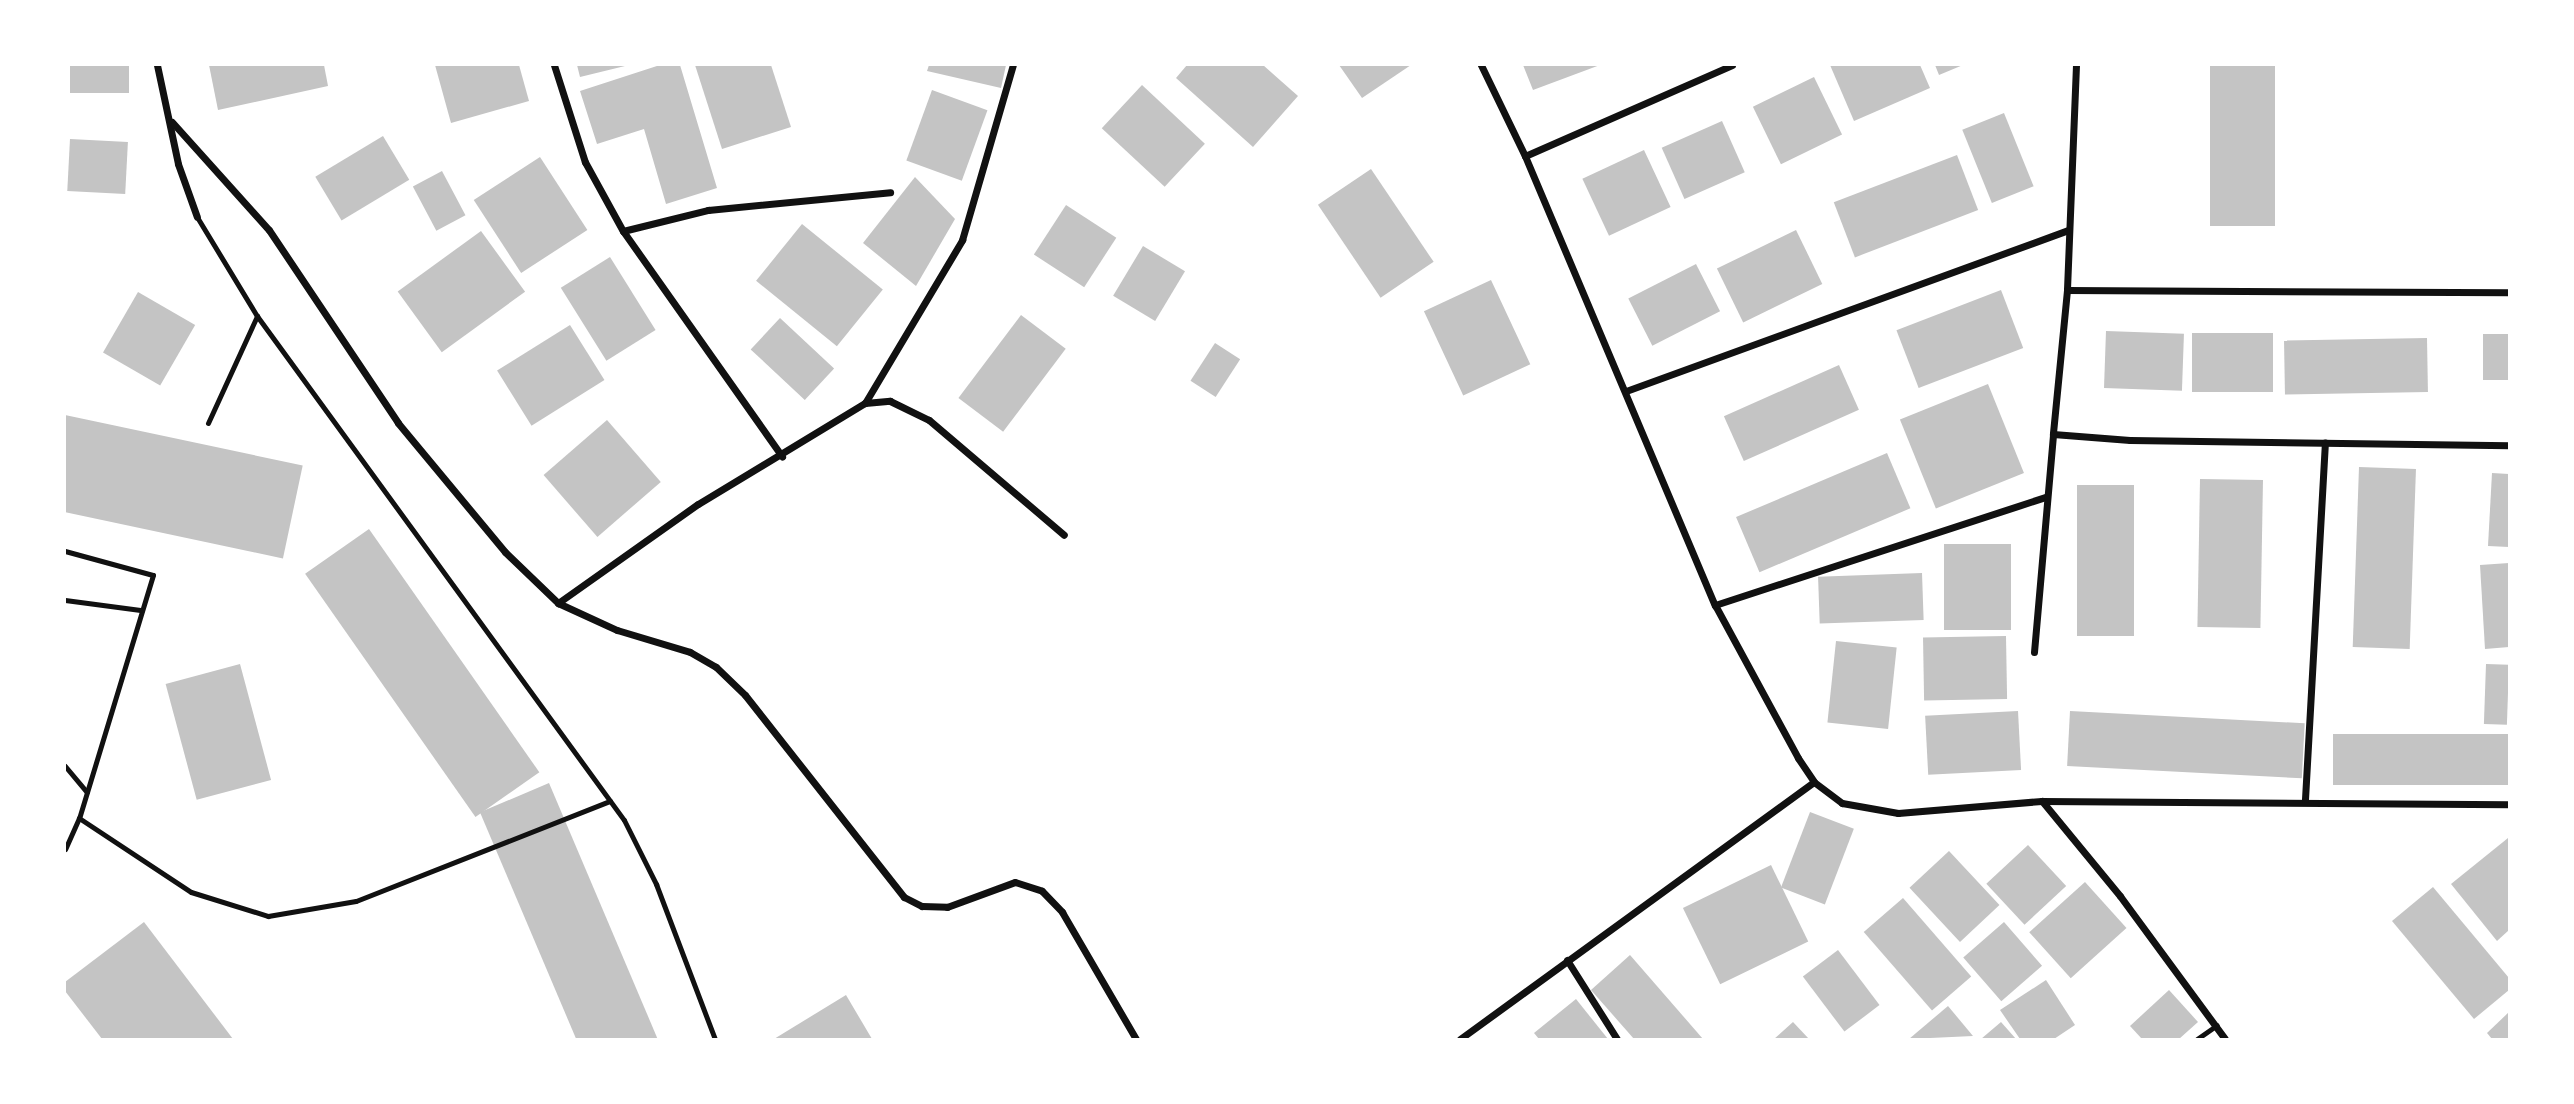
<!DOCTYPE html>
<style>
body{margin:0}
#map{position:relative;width:2574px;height:1104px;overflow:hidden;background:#fff;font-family:"Fira Sans",sans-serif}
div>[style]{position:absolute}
.building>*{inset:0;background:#c4c4c4;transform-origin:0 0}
.service>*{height:5px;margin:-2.5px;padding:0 2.5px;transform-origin:2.5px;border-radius:2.5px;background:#111}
.minor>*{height:7px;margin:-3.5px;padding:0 3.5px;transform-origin:3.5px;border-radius:3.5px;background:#111}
span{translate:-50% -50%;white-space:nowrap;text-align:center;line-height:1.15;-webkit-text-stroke:6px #fff;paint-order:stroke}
.frame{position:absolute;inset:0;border:66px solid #fff;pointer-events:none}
</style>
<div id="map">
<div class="building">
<i style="left:70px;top:65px;width:59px;height:28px"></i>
<i style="clip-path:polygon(209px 65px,324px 65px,328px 86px,218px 110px)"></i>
<i style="clip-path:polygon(435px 65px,519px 65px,529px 101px,451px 123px)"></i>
<i style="clip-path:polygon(577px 65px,625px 65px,625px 66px,580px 77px)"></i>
<i style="clip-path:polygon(660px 65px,680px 65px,717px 188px,666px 204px,644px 129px,597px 144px,580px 91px)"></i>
<i style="clip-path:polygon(695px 65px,771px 65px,791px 127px,722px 149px)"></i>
<i style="clip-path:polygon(929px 65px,1006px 65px,1001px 88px,927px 71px)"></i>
<i style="clip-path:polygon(1187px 65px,1263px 65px,1298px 96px,1253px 147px,1176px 78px)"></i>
<i style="clip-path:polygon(1339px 65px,1411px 65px,1362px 98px)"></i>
<i style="clip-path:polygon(1523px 65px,1600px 65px,1533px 90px)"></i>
<i style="clip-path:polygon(1830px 65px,1920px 65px,1930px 88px,1854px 121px)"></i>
<i style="clip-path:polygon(1935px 65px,1963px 65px,1939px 75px)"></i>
<i style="left:2210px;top:65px;width:65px;height:161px"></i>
<i style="left:1814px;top:77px;width:64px;height:68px;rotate:64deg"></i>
<i style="left:1142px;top:85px;width:86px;height:59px;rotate:43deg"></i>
<i style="left:932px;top:90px;width:59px;height:75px;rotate:20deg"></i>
<i style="left:2004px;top:113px;width:79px;height:45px;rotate:68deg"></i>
<i style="left:1722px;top:121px;width:56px;height:66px;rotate:66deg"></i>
<i style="left:383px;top:136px;width:51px;height:79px;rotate:59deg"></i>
<i style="left:70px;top:139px;width:58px;height:52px;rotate:3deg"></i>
<i style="left:1644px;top:150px;width:63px;height:68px;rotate:65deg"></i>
<i style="left:1957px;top:155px;width:59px;height:132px;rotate:69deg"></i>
<i style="left:540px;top:157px;width:87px;height:79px;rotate:57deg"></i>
<i style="left:1371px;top:169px;width:112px;height:64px;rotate:56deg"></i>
<i style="left:442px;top:171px;width:50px;height:33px;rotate:62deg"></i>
<i style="clip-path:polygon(915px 177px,955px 219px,916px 286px,863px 243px)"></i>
<i style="left:1066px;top:205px;width:60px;height:59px;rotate:33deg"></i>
<i style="left:802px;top:224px;width:104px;height:73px;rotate:39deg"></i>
<i style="left:1796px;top:230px;width:60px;height:88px;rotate:64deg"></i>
<i style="left:481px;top:231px;width:75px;height:103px;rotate:54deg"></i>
<i style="left:1143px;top:246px;width:49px;height:58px;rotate:31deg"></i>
<i style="left:610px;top:257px;width:86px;height:58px;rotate:58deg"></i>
<i style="left:1696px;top:264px;width:53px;height:76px;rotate:63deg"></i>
<i style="left:1491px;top:280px;width:93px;height:74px;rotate:65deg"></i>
<i style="left:2001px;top:290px;width:62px;height:112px;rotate:69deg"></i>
<i style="left:138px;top:292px;width:66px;height:70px;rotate:30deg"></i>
<i style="left:1021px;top:315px;width:56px;height:104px;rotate:37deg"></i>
<i style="left:780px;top:318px;width:74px;height:43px;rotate:43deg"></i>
<i style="left:570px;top:325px;width:65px;height:86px;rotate:58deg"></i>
<i style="left:2106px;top:331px;width:78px;height:57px;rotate:2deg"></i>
<i style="left:2192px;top:333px;width:81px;height:59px"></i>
<i style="left:2483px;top:334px;width:26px;height:46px"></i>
<i style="left:2427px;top:338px;width:54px;height:143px;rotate:89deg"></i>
<i style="left:1215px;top:343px;width:30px;height:45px;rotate:33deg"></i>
<i style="left:1839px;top:365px;width:49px;height:126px;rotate:66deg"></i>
<i style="left:1988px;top:384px;width:96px;height:95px;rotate:68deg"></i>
<i style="left:65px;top:415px;width:243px;height:95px;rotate:12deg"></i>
<i style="left:607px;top:420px;width:82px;height:84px;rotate:49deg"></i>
<i style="left:1887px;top:453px;width:60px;height:164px;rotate:67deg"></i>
<i style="left:2359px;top:467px;width:57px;height:180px;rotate:2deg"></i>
<i style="clip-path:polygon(2492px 473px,2509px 474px,2509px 547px,2488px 546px)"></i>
<i style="left:2200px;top:479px;width:63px;height:148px;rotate:1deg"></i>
<i style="left:2077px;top:485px;width:57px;height:151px"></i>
<i style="left:369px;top:529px;width:297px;height:78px;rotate:55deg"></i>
<i style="left:1944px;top:544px;width:67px;height:86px"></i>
<i style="clip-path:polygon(2509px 563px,2509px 647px,2485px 649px,2480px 565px)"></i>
<i style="left:1922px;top:573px;width:47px;height:104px;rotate:88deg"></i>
<i style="left:2006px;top:636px;width:63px;height:83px;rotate:89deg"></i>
<i style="left:1836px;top:641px;width:61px;height:82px;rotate:6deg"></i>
<i style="left:240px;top:664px;width:120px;height:77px;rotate:75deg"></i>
<i style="left:2486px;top:664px;width:23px;height:60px;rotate:2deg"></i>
<i style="left:2018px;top:711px;width:59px;height:93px;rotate:87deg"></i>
<i style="left:2070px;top:711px;width:235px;height:55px;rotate:3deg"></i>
<i style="left:2333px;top:734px;width:176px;height:51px"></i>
<i style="left:549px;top:783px;width:278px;height:75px;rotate:67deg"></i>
<i style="left:1810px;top:812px;width:47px;height:81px;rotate:21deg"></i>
<i style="clip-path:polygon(2508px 838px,2509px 930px,2497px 941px,2451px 884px)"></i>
<i style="left:2028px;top:845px;width:56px;height:57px;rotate:47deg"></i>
<i style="left:1949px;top:851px;width:74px;height:54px;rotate:47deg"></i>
<i style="left:1771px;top:865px;width:85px;height:98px;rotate:64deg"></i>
<i style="left:2085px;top:882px;width:62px;height:75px;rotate:48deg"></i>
<i style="clip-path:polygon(2433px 887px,2509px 978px,2509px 990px,2474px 1019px,2392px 921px)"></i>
<i style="left:1903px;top:898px;width:104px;height:52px;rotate:49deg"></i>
<i style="clip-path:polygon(144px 922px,233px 1039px,102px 1039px,65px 991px,65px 982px)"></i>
<i style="left:2004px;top:922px;width:58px;height:54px;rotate:49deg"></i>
<i style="left:1838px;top:950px;width:69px;height:44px;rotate:53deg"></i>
<i style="clip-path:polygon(1630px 955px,1703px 1039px,1634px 1039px,1591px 990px)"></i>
<i style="clip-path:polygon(2046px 980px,2075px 1025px,2054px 1039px,2020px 1039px,2000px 1010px)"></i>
<i style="clip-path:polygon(2169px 990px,2198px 1022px,2179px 1039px,2142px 1039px,2130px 1026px)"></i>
<i style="clip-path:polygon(846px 995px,872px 1039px,774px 1039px)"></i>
<i style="clip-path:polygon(1576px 999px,1608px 1039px,1539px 1039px,1534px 1033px)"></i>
<i style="clip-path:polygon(1948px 1006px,1973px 1036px,1909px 1039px)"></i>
<i style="clip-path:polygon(2509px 1012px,2509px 1039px,2492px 1039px,2487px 1033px)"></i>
<i style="clip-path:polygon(1793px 1022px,1809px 1039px,1774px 1039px)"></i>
<i style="clip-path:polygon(2001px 1022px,2016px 1039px,1981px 1039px)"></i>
</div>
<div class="service">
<i style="left:197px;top:217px;width:116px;rotate:58.8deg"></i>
<i style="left:257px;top:316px;width:623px;rotate:53.94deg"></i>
<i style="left:624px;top:820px;width:72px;rotate:63.4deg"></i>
<i style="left:656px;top:884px;width:166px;rotate:69.2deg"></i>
<i style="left:208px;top:423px;width:118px;rotate:-65.4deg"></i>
<i style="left:65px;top:551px;width:91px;rotate:15.3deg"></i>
<i style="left:153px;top:575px;width:254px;rotate:106.9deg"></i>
<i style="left:79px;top:818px;width:34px;rotate:114deg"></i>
<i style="left:65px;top:600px;width:76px;rotate:7.6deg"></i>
<i style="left:65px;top:766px;width:34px;rotate:50deg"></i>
<i style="left:79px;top:818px;width:134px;rotate:33.5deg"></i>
<i style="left:191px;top:892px;width:81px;rotate:17.3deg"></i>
<i style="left:268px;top:916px;width:89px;rotate:-9.7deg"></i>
<i style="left:356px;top:901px;width:273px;rotate:-21.5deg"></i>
<i style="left:2197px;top:1039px;width:24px;rotate:-35deg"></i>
</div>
<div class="minor">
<i style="left:157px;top:65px;width:101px;rotate:78deg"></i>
<i style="left:178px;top:164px;width:56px;rotate:70.3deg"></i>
<i style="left:554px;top:65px;width:102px;rotate:72.3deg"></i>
<i style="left:585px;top:162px;width:79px;rotate:61.2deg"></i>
<i style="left:623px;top:231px;width:276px;rotate:54.8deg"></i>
<i style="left:1481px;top:65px;width:101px;rotate:64.2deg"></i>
<i style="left:1525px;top:156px;width:488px;rotate:67.1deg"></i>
<i style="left:1715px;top:605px;width:174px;rotate:61.5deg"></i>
<i style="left:1798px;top:758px;width:29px;rotate:56deg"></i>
<i style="left:1814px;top:782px;width:35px;rotate:37deg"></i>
<i style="left:1842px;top:803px;width:57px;rotate:10.1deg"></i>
<i style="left:1898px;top:813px;width:144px;rotate:-4.8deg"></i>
<i style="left:2042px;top:801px;width:467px;rotate:0.4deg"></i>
<i style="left:2076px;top:65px;width:225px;rotate:92.3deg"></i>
<i style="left:2067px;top:290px;width:145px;rotate:95.6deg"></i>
<i style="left:2053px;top:434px;width:77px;rotate:4.5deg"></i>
<i style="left:2130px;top:440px;width:379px;rotate:0.8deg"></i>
<i style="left:172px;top:122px;width:145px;rotate:48.1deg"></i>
<i style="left:269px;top:230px;width:232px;rotate:56.2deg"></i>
<i style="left:398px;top:423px;width:168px;rotate:50.3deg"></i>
<i style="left:505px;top:552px;width:74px;rotate:43.9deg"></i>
<i style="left:558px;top:603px;width:65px;rotate:24.6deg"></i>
<i style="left:617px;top:630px;width:76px;rotate:16.8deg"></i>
<i style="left:690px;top:652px;width:30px;rotate:30deg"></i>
<i style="left:716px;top:667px;width:40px;rotate:44deg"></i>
<i style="left:745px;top:695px;width:257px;rotate:51.8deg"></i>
<i style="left:904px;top:897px;width:20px;rotate:27deg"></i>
<i style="left:922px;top:906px;width:25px;rotate:2deg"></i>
<i style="left:947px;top:907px;width:72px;rotate:-20.2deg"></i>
<i style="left:1015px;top:882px;width:28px;rotate:18deg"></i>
<i style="left:1042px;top:891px;width:29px;rotate:46deg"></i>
<i style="left:1062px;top:912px;width:147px;rotate:59.8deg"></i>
<i style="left:1525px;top:156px;width:226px;rotate:-23.7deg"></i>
<i style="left:623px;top:231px;width:88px;rotate:-13.9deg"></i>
<i style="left:708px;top:210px;width:183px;rotate:-5.6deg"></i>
<i style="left:2067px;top:290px;width:442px;rotate:0.3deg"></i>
<i style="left:1626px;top:391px;width:471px;rotate:-20deg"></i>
<i style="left:865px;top:403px;width:190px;rotate:-59.2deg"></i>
<i style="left:962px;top:240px;width:182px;rotate:-73.8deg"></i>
<i style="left:558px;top:603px;width:171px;rotate:-35.3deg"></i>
<i style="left:698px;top:504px;width:195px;rotate:-31.2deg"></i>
<i style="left:865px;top:403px;width:25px;rotate:-5deg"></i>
<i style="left:890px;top:401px;width:43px;rotate:26deg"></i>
<i style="left:929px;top:420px;width:177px;rotate:40.4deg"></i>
<i style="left:1715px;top:605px;width:348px;rotate:-18.1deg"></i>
<i style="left:2034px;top:652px;width:219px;rotate:-85deg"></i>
<i style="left:2305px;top:799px;width:357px;rotate:-86.8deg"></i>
<i style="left:2042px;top:801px;width:123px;rotate:50.6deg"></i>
<i style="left:2120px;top:896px;width:177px;rotate:53.7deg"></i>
<i style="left:1567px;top:960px;width:93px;rotate:57.7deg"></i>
<i style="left:1460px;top:1039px;width:437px;rotate:-36deg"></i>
</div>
<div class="frame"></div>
</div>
